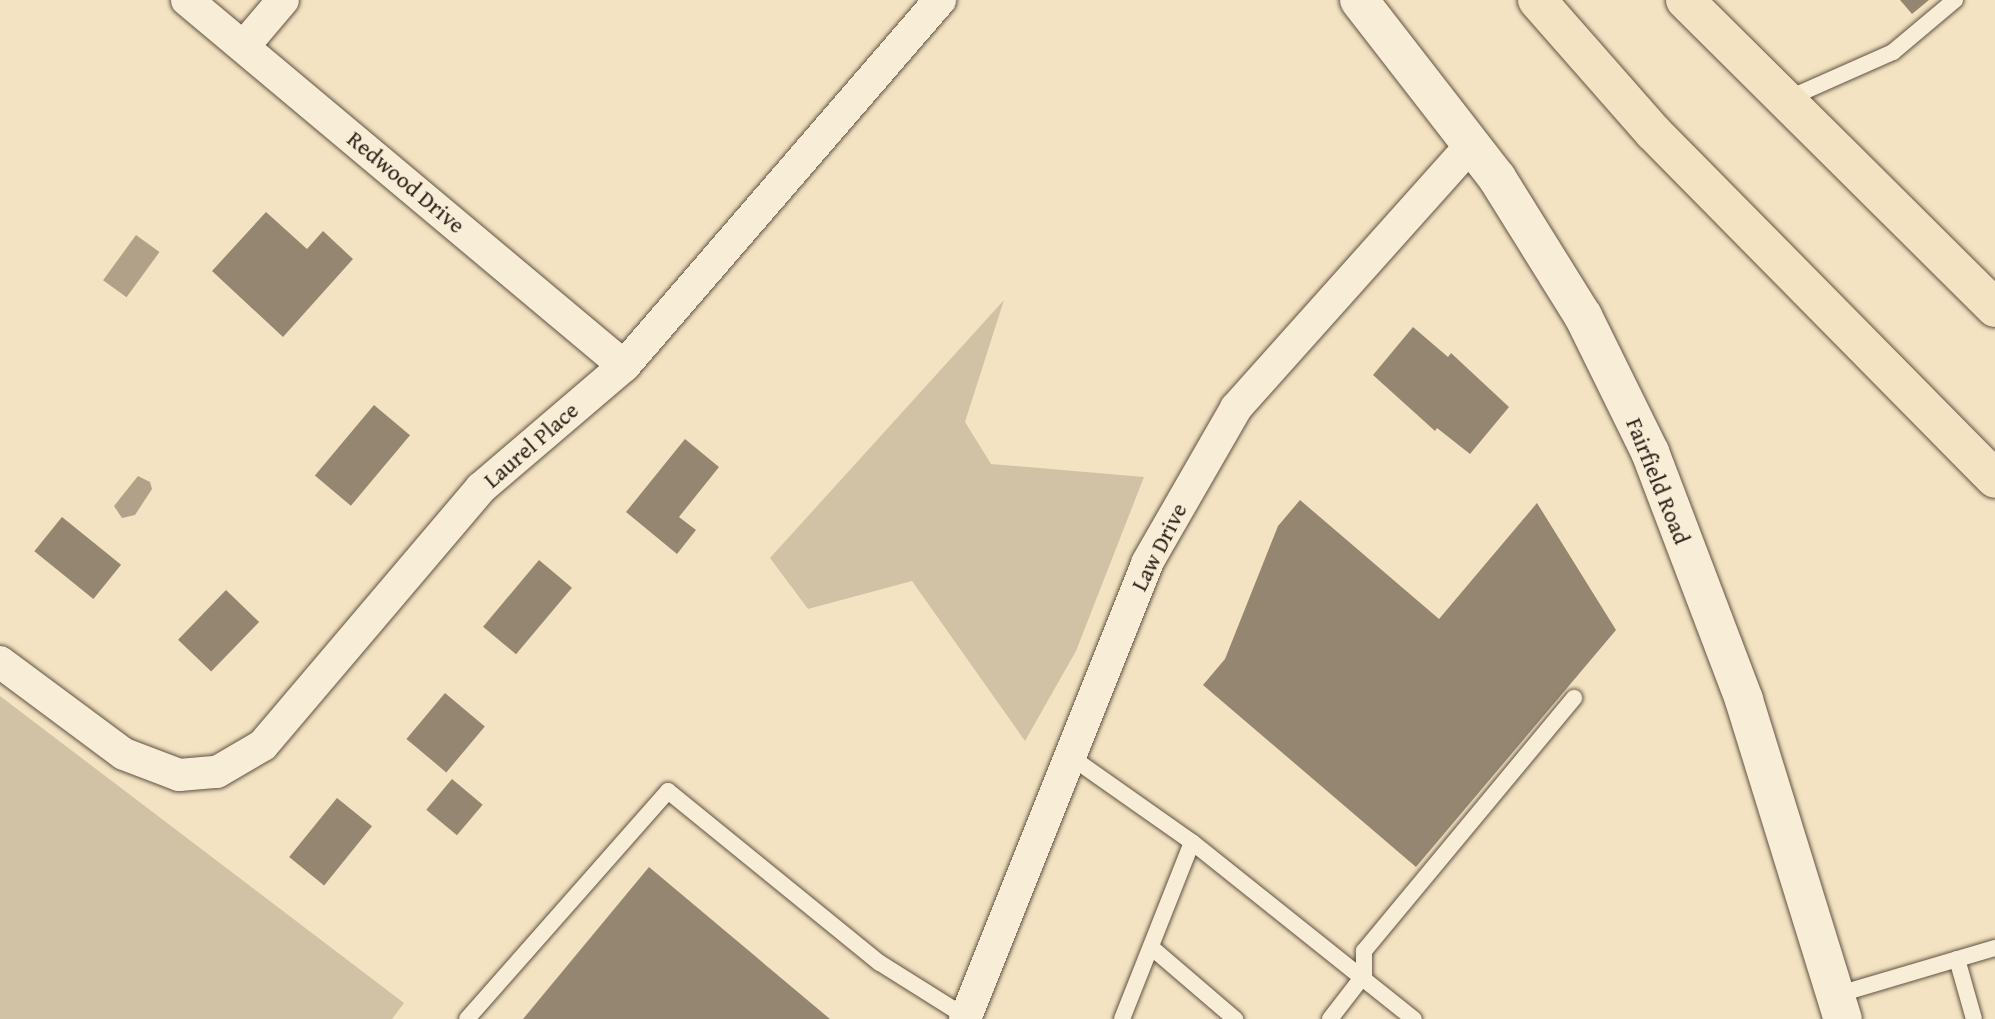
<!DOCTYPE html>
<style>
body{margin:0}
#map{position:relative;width:1995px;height:1019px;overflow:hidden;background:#f4e3c2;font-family:"Gentium Book Plus",serif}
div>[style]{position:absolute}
.green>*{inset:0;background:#d2c2a5}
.water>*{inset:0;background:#b1a189;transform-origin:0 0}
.building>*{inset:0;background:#958671;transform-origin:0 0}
.roads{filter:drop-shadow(0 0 2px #605243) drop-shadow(0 0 2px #605243)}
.lane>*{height:16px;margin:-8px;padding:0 8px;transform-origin:8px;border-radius:8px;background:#f8edd7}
.street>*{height:32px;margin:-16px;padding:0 16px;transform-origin:16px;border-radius:16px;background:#f8edd7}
.secondary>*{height:38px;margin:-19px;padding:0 19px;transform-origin:19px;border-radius:19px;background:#f8edd7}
.highway>*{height:38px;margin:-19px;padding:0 19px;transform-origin:19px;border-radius:19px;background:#f4e3c2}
span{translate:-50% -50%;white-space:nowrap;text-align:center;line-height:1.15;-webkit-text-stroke:5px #f8edd7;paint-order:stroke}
.street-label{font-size:23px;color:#2e2219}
</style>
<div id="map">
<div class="green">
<i style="clip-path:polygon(1004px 300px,965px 422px,991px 464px,1144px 477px,1076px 651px,1025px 741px,912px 581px,808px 609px,770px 558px)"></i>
<i style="clip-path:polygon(0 696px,404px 1003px,392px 1019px,0 1019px)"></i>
</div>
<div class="water">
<i style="left:136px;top:235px;width:29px;height:56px;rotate:36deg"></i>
<i style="clip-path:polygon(138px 476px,150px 482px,152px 489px,135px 515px,122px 518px,114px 506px)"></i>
</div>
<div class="building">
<i style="clip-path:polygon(1900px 0,1929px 0,1912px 14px)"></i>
<i style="clip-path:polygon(266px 212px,307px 249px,323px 231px,353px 259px,283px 337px,212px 271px)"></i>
<i style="clip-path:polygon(1413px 327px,1448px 357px,1451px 353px,1509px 407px,1470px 454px,1437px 428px,1435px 431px,1373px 375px)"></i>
<i style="left:374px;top:405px;width:47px;height:92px;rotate:40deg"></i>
<i style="clip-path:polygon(685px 439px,719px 467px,679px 517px,696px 530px,677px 554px,626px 512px)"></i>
<i style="clip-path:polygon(1300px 500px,1439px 619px,1537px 503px,1616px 630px,1416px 867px,1203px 685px,1225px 659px,1278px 526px)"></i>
<i style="left:62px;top:517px;width:76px;height:44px;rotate:39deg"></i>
<i style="left:539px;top:560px;width:43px;height:87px;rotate:40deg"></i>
<i style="left:226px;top:590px;width:46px;height:69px;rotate:44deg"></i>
<i style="left:445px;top:693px;width:52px;height:60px;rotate:40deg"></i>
<i style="left:452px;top:779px;width:40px;height:40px;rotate:40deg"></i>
<i style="left:337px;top:798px;width:45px;height:76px;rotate:39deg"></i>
<i style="clip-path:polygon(649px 867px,830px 1019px,523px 1019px)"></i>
</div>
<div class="roads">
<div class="lane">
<i style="left:1787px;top:99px;width:116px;rotate:-23.9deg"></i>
<i style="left:1893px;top:52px;width:81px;rotate:-40deg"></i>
<i style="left:1071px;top:757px;width:148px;rotate:35.1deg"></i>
<i style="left:1192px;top:842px;width:284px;rotate:38.6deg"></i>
<i style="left:1151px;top:947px;width:111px;rotate:40.6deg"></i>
<i style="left:1957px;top:959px;width:62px;rotate:74.2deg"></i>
<i style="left:1836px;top:995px;width:166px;rotate:-16.5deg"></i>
<i style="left:467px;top:1019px;width:304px;rotate:-48.6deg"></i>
<i style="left:668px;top:791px;width:273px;rotate:39.1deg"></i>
<i style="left:880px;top:963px;width:102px;rotate:32.1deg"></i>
<i style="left:1122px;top:1019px;width:190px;rotate:-68.4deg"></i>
<i style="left:1330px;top:1019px;width:56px;rotate:-52.3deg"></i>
<i style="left:1364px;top:975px;width:24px;rotate:-90deg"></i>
<i style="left:1364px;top:951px;width:329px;rotate:-50.3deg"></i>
</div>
<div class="street">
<i style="left:187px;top:0;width:570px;rotate:39.95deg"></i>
<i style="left:244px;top:46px;width:60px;rotate:-49.7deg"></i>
<i style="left:0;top:662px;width:154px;rotate:36.6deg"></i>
<i style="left:124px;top:754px;width:59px;rotate:20.9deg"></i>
<i style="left:179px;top:775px;width:38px;rotate:-5deg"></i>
<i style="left:217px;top:772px;width:53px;rotate:-30.4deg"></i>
<i style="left:263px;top:745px;width:337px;rotate:-49.7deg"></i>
<i style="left:481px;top:488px;width:188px;rotate:-40.5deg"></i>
<i style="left:624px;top:366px;width:484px;rotate:-49.2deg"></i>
<i style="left:965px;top:1019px;width:491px;rotate:-68.2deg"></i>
<i style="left:1147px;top:563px;width:179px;rotate:-60.1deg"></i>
<i style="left:1236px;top:408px;width:353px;rotate:-48.2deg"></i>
</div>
<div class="secondary">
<i style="left:1359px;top:0;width:225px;rotate:52.2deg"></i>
<i style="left:1497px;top:178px;width:163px;rotate:58.1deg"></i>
<i style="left:1583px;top:316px;width:152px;rotate:63.8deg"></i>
<i style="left:1650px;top:452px;width:265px;rotate:69.2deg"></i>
<i style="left:1744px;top:700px;width:334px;rotate:72.8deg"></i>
</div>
<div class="highway">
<i style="left:1537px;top:0;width:176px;rotate:48.7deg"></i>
<i style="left:1653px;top:132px;width:487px;rotate:45.4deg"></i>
<i style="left:1685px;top:0;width:437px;rotate:44.8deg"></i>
</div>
</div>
<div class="street-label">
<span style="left:406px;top:182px;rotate:40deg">Redwood Drive</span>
<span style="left:531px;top:445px;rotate:-41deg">Laurel Place</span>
<span style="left:1658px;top:481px;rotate:68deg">Fairfield Road</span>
<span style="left:1159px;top:547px;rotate:-63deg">Law Drive</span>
</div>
</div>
